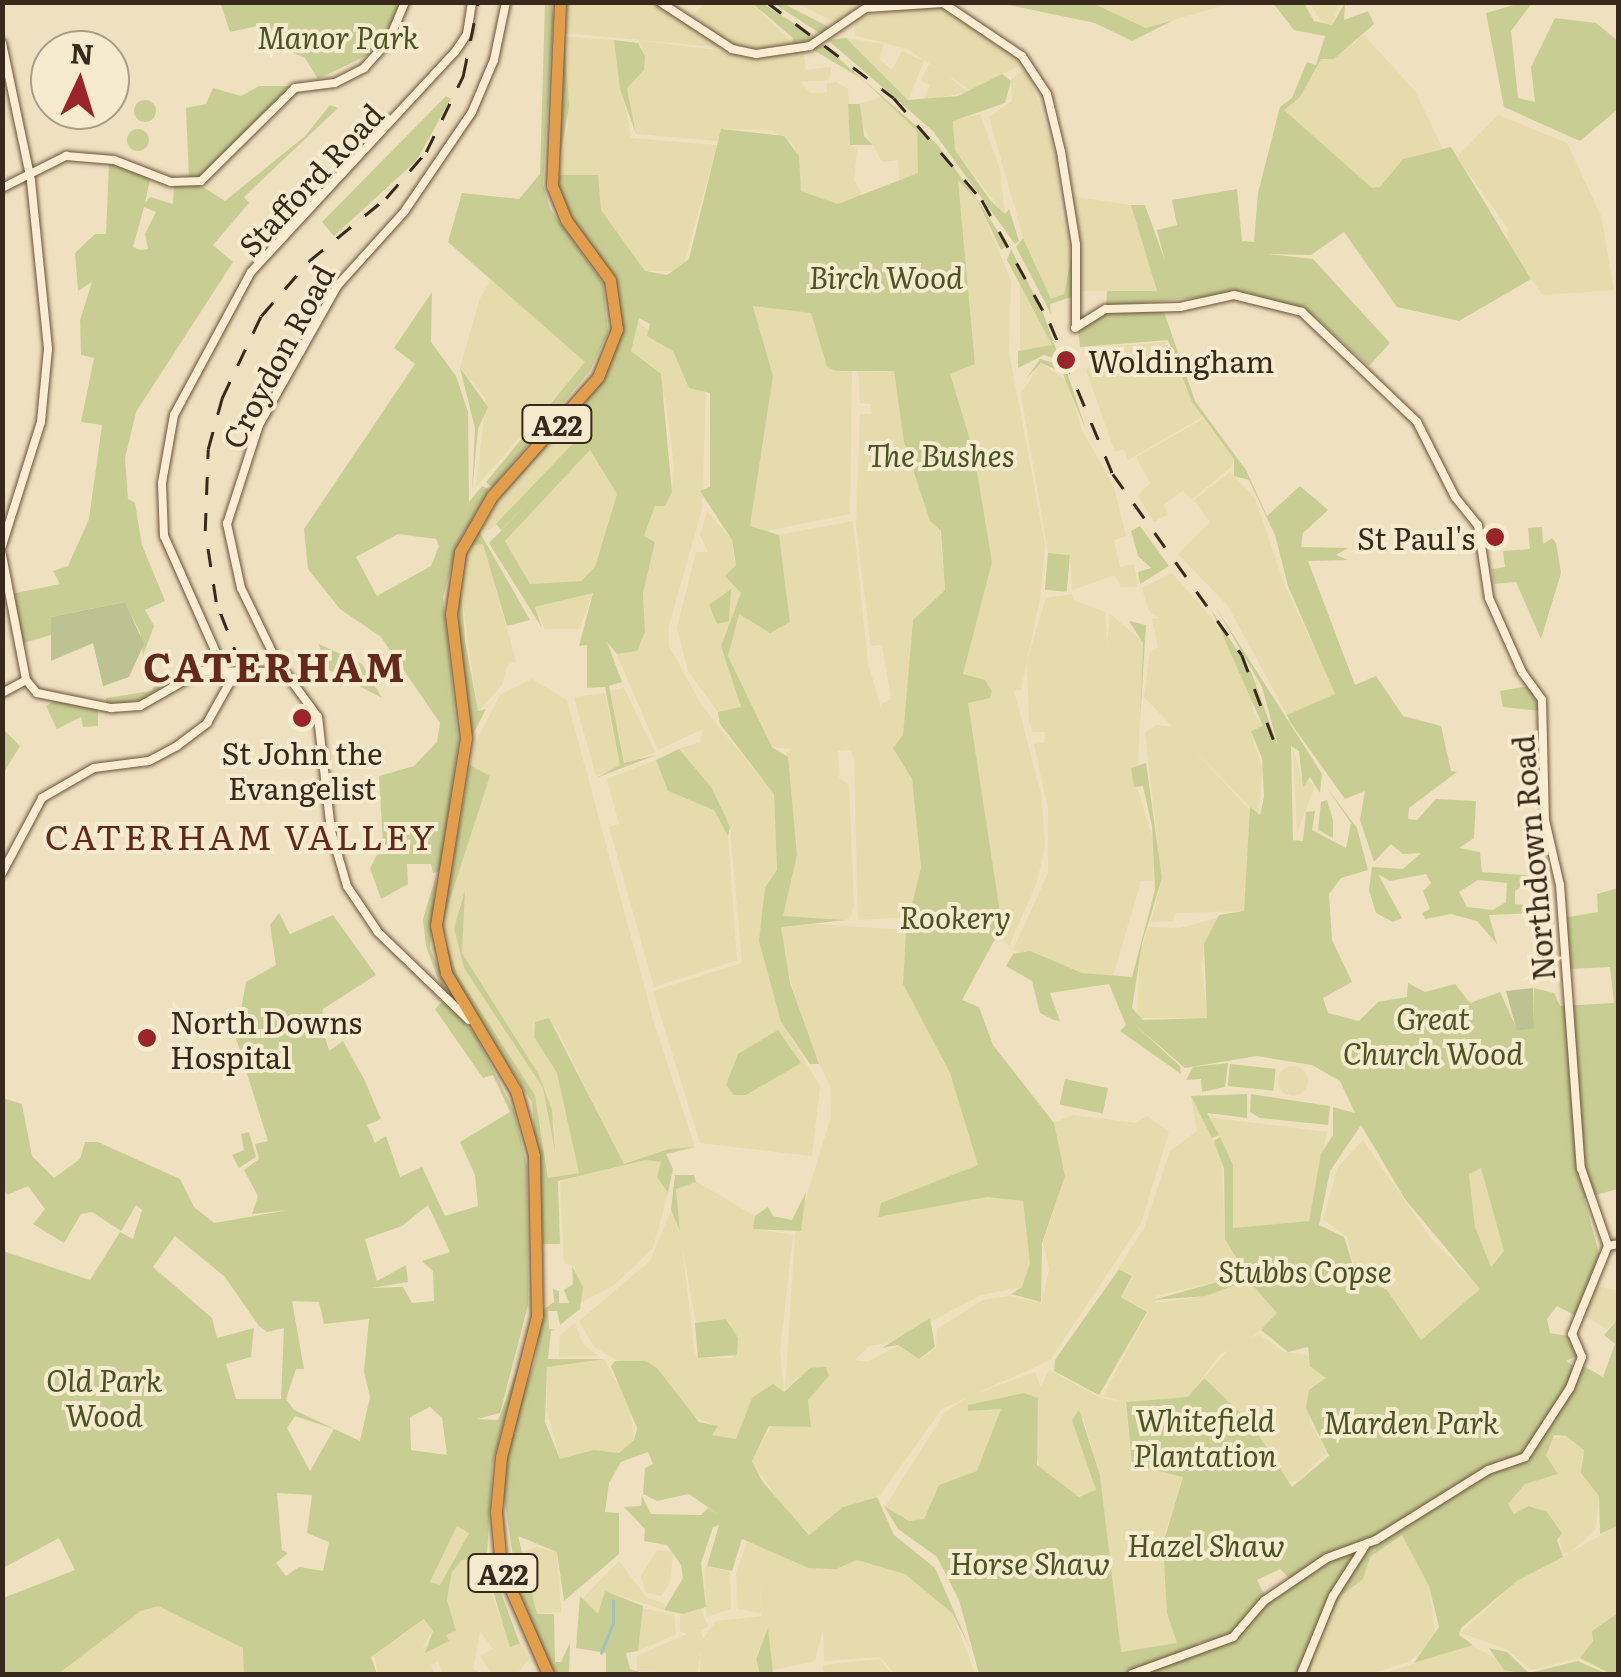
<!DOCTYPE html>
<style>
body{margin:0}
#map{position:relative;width:1621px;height:1677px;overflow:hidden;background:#efe0bf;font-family:Literata,serif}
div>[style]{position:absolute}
.farmland>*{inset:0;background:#e5dbac}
.round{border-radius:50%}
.green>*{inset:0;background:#c8ce93;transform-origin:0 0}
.cemetery>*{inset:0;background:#bdc293}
.stream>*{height:2.5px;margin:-1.25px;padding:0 1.25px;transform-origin:1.25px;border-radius:1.25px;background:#a3c1b7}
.roads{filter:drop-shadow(0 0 2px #6a513a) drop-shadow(0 0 2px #6a513a)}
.secondary>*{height:8px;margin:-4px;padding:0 4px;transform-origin:4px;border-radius:4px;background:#faedd3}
.highway>*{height:11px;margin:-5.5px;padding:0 5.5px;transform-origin:5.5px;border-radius:5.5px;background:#e39e4c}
.rail>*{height:2.5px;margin-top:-1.25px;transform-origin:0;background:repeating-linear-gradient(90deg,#38291c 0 18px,transparent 0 36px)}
.dots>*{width:28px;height:28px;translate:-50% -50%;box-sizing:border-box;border:5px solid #f6eacf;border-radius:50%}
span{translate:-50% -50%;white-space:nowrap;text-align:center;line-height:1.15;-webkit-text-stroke:8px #f6eacf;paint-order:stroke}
.shield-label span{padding:2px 8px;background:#f6eacf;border:2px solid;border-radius:8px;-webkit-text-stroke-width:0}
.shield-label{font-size:28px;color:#38291c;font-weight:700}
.park-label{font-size:30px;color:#495522;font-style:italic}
.street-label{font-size:30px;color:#38291c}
.poi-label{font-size:30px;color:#38291c}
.left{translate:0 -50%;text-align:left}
.right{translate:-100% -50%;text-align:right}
.quarter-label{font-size:35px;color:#66281a;letter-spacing:2.5px}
.district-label{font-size:40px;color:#66281a;font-weight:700;letter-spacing:2.5px}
.frame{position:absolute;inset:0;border:5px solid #38291c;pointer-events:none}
.north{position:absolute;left:30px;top:30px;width:100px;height:100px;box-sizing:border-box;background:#f6eacf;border:2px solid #aa9d87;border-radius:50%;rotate:4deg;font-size:28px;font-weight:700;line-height:40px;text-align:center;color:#38291c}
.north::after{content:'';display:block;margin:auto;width:35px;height:45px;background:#9a2528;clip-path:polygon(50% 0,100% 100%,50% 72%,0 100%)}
</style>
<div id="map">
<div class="farmland">
<i style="clip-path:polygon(566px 3px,653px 3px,726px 48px,566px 33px)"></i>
<i style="clip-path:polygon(705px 3px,752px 3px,793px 44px,754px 51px,729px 43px,693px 15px)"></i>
<i style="clip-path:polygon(796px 3px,935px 3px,861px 8px,837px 23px)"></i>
<i style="clip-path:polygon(1092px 3px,1232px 3px,1146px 28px)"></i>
<i style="clip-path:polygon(1310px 3px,1339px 3px,1332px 25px,1321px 21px)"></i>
<i style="clip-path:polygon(943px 6px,1026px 62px,970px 90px,907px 49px,854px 35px,855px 21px,867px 15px)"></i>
<i style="clip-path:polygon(1364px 35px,1415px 91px,1443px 149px,1403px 159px,1380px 188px,1372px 188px,1283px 110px,1300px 97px,1321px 59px,1334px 59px)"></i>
<i style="clip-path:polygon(567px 37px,614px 40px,631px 138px,717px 145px,682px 271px,645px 271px,600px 210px,598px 176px,557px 176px,568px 127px)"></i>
<i style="clip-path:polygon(846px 38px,884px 44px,879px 59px,892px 70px,902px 51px,924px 61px,908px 100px)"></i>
<i style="clip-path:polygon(639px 40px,761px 56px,803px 51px,806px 70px,831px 67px,829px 80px,800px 82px,811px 93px,827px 92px,827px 84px,836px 82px,848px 89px,850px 145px,857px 149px,854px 180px,862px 195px,839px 204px,801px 191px,794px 144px,771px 130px,722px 129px,718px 141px,636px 134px,627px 88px,645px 56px)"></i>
<i style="clip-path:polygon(929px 64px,943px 72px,968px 92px,923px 101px,930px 85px,921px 81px)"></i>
<i style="clip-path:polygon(1027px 68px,1056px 158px,1061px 216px,1072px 246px,1064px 294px,1051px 300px,1023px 237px,989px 117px,1012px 101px,1011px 79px)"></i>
<i style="clip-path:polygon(881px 97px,917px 131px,918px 173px,899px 181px,898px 160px,882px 162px,861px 122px,860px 104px)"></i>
<i style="clip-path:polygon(980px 114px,1000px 169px,1005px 215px,955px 150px,953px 120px)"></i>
<i style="clip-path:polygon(1498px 115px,1567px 143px,1601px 216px,1614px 290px,1543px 295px,1531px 279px,1507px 238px,1509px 230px,1457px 157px)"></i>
<i style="clip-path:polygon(958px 178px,977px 200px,1011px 280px,1009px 352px,1045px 544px,1041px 593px,1021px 690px,1014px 691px,1041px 794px,1045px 846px,1037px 882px,1009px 946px,999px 937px,967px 702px,990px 698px,963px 674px,992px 561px,974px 453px,949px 374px,975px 364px)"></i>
<i style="clip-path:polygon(1070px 196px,1131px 205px,1157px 291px,1075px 291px)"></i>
<i style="clip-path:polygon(492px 279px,586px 362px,476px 487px,486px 398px,460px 368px,480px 298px)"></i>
<i style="clip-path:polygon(1020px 281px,1045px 328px,1052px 345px,1020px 351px)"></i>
<i style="clip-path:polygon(753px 305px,811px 313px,827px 367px,852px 371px,850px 514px,766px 531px,750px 526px,773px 376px)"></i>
<i style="clip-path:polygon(637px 321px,673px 351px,689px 388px,706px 392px,702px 509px,668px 629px,669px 646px,702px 706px,774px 794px,777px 870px,759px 941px,781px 1022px,820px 1086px,812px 1156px,700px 1143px,653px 991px,742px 963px,730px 827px,712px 788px,679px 749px,700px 742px,703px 729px,658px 750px,617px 655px,637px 650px,645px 631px,643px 593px,655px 542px,644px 536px,655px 506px,665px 506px,672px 492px,674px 466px,666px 402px,654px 369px,630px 351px)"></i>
<i style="clip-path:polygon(1165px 342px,1202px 417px,1128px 460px,1124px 449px,1115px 452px,1086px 370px,1105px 347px)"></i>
<i style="clip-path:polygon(1041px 363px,1068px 381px,1082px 431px,1113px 484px,1126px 536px,1114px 540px,1120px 567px,1134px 564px,1138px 587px,1121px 587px,1115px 575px,1072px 590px,1070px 555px,1048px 553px,1021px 394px)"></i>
<i style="clip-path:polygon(894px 370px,904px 442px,930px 521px,940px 530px,945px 590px,913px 620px,903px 736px,894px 748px,912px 778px,921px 867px,909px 917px,858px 920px,854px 759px,851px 750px,838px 751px,839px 777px,849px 785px,854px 905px,849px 920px,782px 916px,797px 855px,786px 753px,792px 749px,772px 747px,728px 656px,729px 640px,739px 614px,767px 628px,790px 622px,779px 535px,853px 521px,868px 663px,883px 715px,881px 704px,891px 699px,882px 645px,871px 646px,856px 527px,860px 414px,872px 414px,871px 404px,860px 403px,858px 372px)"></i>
<i style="clip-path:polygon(1203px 419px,1234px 459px,1231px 467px,1191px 500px,1183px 490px,1164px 505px,1168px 514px,1154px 522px,1138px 496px,1150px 483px,1136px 457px)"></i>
<i style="clip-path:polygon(566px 424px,583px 433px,502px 522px,484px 532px,479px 523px)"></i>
<i style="clip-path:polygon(590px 450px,617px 494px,595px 567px,581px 581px,530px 584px,505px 541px)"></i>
<i style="clip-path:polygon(1230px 472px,1255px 498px,1285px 586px,1336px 694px,1287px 715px,1228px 606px,1178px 554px,1210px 522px,1194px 500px)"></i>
<i style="clip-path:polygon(707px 511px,731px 539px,741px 593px,721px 646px,742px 708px,718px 712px,688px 671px,677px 627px,696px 552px,708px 552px,700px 535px)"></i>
<i style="clip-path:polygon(483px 543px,516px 661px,507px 665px,502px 685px,478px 712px,461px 588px,469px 546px)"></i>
<i style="clip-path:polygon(1172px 573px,1215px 622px,1251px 691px,1253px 713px,1263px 726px,1253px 742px,1263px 769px,1258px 816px,1144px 697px,1150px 652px,1158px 647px,1152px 619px,1159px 618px,1149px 611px,1142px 588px)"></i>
<i style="clip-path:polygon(593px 593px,579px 629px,545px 629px,535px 607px)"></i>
<i style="clip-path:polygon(1072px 594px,1073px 600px,1105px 612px,1107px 645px,1110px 614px,1143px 642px,1138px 765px,1131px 768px,1152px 835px,1154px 881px,1141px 881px,1113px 976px,1082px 973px,1013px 950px,1048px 873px,1048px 809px,1034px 744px,1044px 743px,1045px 732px,1033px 732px,1029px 723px,1027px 661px,1046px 598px)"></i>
<i style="clip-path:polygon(evenodd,532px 679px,567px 700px,655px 1026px,695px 1147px,624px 1165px,556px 1027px,543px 1020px,532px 1025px,534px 1037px,558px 1074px,579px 1173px,549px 1178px,535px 1095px,458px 976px,443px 921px,490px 776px,472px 766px,474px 746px,500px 695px,532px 679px,463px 895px,462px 953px,547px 1094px,555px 1130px,554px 1151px,543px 1088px,464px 968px,454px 928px,463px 895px)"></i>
<i style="clip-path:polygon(624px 688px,655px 752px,625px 764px,610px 691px)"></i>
<i style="clip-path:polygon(605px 693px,620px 766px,596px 776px,574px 697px)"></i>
<i style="clip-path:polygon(1156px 725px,1173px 727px,1250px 810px,1244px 911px,1175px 913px,1173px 921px,1151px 922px,1162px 879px,1145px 733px)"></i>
<i style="clip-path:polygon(1293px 747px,1301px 778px,1315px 785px,1297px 833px)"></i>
<i style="clip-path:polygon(656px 760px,668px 791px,714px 810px,728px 836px,737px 960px,654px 987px,609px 827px,619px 824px,607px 779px)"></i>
<i style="clip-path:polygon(1217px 918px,1201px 963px,1208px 1018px,1137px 1018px,1140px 953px,1149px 927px,1180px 928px)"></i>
<i style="clip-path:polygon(798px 923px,906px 930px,903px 984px,950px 1073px,969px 1125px,978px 1166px,881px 1203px,878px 1216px,987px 1197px,1023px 1201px,1030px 1263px,1022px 1287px,981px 1295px,890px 1343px,869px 1346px,855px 1360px,867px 1362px,898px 1346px,921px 1359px,936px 1348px,937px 1329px,983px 1300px,1009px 1296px,1042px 1303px,1049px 1269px,1043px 1243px,1065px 1176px,1054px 1123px,1073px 1115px,1136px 1123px,1147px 1116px,1169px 1132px,1141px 1223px,1050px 1360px,942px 1409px,880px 1495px,843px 1507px,814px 1536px,790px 1517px,752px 1461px,773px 1423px,811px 1427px,808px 1400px,829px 1370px,798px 1377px,785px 1390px,795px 1234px,831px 1117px,830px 1086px,805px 1032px,779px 938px,781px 926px)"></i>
<i class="round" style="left:1278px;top:1066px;width:30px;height:30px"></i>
<i style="clip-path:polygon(1191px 1096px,1221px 1155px,1225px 1239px,1247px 1274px,1156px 1296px,1156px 1303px,1206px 1296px,1246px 1280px,1276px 1307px,1277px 1318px,1250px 1338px,1259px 1334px,1283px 1352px,1307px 1355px,1326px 1379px,1309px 1421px,1327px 1452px,1299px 1480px,1288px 1482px,1250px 1422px,1204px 1378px,1228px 1350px,1219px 1355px,1189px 1397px,1125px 1402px,1132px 1464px,1183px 1476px,1165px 1534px,1167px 1608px,1178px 1643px,1120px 1652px,1100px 1475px,1083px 1418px,1072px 1420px,1092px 1465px,1096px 1495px,1072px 1495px,1040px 1471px,1033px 1440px,1038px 1398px,1024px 1393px,971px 1405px,968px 1411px,1002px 1409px,1001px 1422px,977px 1471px,939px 1485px,924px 1519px,909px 1521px,885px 1507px,945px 1412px,970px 1396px,1035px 1372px,1041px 1387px,1049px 1370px,1101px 1398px,1125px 1403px,1103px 1396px,1148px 1312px,1122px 1297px,1134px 1276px,1119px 1268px,1145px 1226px,1170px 1151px,1197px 1131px)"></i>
<i style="clip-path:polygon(1208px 1117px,1327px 1132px,1309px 1221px,1233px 1228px,1233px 1165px)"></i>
<i style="clip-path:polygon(1363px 1140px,1431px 1239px,1481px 1289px,1421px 1340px,1387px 1290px,1356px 1275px,1347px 1237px,1323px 1219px,1338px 1167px)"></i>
<i style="clip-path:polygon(646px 1160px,661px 1162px,668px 1193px,653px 1248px,614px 1285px,580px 1303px,575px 1267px,564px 1263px,560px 1181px)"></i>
<i style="clip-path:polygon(1482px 1168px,1504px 1251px,1490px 1267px,1475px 1227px,1469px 1173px)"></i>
<i style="clip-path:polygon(evenodd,697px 1182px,755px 1216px,754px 1229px,793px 1235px,780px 1351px,784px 1392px,752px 1398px,736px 1440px,711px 1435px,709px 1423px,692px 1415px,646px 1361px,620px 1362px,594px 1347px,579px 1321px,650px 1261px,671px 1210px,680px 1231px,676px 1187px,697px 1182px,682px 1245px,696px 1323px,730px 1322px,733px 1358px,697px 1358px,694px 1350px,682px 1245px)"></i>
<i style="clip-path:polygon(1596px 1286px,1618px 1291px,1618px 1319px,1607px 1329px,1584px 1315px)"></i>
<i style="clip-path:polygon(575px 1323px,583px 1344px,598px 1356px,559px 1357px,560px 1335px)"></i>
<i style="clip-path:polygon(604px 1359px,630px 1406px,634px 1440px,619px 1453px,594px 1450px,560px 1459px,547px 1411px,547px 1366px)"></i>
<i style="clip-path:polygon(1566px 1436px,1584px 1450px,1581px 1462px,1599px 1496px,1595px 1530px,1571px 1552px,1618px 1526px,1618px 1613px,1580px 1658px,1532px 1670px,1506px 1649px,1461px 1633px,1517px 1581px,1570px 1553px,1562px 1554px,1558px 1526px,1528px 1506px,1514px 1514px,1508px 1504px,1525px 1484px,1557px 1474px,1546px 1456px,1553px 1438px)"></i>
<i style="clip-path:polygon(457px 1526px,469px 1532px,440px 1586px,430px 1582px)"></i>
<i style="clip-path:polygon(1402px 1535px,1429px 1586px,1436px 1638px,1409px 1662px,1369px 1674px,1310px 1674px,1317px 1640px,1342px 1595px,1364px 1575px,1370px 1557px)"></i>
<i style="clip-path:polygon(747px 1542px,830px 1568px,857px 1560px,905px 1574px,952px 1613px,975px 1674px,895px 1674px,880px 1657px,824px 1661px,823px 1630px,815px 1661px,772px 1670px,768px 1631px,755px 1658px,760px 1674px,700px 1674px,701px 1649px,697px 1674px,637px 1671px,637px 1656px,687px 1634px,680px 1631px,680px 1615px,701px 1609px,708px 1627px,700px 1630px,703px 1639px,716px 1621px,762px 1616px,760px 1579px,761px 1613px,738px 1609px,736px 1574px)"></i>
<i style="clip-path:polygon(536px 1547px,557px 1552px,561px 1612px,537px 1614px,520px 1565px,522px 1552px)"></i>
<i style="clip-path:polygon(657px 1550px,673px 1552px,670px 1583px,661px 1596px,645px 1592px,641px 1576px)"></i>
<i style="clip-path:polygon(479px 1559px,511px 1646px,520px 1644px,529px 1659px,517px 1674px,492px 1674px,480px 1656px,493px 1649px,480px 1631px,473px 1669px,483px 1674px,443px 1674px,438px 1661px,431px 1665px,434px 1674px,378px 1674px,374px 1655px,425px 1619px,433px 1631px,422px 1647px,448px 1640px,445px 1635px,456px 1631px,447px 1600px,452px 1572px,462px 1560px)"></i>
<i style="clip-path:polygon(619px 1561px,646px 1597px,665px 1604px,664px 1610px,605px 1591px,598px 1615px,589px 1607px,583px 1598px)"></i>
<i style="clip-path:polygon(705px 1566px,730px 1571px,731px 1609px,706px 1617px)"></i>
<i style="clip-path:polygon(158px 1606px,244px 1648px,244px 1674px,58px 1674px,141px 1611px)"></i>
<i style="clip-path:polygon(642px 1608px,674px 1615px,676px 1634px,638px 1651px)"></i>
<i style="clip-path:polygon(1471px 1645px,1525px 1674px,1383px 1674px,1418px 1662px)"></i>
<i style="clip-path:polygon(880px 1659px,891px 1674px,824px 1674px,822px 1665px)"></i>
</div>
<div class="green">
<i style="clip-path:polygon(220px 2px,403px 3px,376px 51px,318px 79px,305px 58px,266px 41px,262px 25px,230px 32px)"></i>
<i style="clip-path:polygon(545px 3px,552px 3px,553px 19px,543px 184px,550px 209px,603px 283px,608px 332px,590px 371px,492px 487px,486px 482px,585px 362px,448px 242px,462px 193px,519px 199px,540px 174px)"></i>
<i style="clip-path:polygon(evenodd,562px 3px,569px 106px,557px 175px,598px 175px,601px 210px,645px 271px,667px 275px,689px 259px,721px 129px,784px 136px,799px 156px,801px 191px,838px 204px,918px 173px,917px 131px,862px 79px,812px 49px,821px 43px,937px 144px,981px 205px,1007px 246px,1001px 250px,977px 200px,958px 180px,975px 364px,950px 374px,974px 453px,992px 562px,963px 674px,985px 680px,992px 691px,990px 698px,968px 703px,1002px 926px,962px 1000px,979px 1007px,993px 1045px,1054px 1123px,1065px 1176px,1042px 1243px,1041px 1302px,1011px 1294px,1022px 1287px,1030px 1263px,1023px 1201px,987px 1197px,878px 1217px,881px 1203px,978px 1165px,950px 1073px,903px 984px,906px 930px,921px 867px,912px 779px,893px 748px,903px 735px,913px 620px,945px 590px,941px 531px,930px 521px,904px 442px,894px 371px,837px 371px,827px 367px,811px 313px,753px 306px,773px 376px,750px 526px,779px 535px,790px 622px,770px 633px,739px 614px,728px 656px,772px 747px,788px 757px,797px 855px,783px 916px,846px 920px,781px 927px,790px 983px,819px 1064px,810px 1064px,781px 1022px,759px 941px,765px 888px,777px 870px,774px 794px,720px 724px,718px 712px,741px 707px,721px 646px,741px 593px,725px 576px,736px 565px,732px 540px,700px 491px,710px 487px,710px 393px,689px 388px,673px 351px,647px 336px,650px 324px,639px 318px,631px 351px,661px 374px,672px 492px,665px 506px,655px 506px,644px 536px,655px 542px,643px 593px,645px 632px,637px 651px,617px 654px,607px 642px,622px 682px,609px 686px,624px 763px,656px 755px,596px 778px,620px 765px,605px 687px,587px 688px,587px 645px,579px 646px,593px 593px,535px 607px,542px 628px,489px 543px,531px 500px,501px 530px,496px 524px,583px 433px,566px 425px,479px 523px,593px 388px,620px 308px,555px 186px,562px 3px,590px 450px,617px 494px,595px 567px,581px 581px,530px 584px,505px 541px,590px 450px)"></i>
<i style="clip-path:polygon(752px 3px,762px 3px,817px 38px,791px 47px,793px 38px)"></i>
<i style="clip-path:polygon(773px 3px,782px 3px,831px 28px,821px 34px)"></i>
<i style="clip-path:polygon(1092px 3px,1146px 28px,1174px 20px,1132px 41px,1095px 23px,1004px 4px)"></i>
<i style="clip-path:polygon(1273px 3px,1304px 3px,1314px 21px,1332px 25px,1345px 3px,1344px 20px,1368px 11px,1374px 24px,1334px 59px,1321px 59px,1300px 97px,1284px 110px,1372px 188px,1380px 187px,1403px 159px,1451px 147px,1531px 279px,1459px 321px,1397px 307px,1344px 232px,1311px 255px,1268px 254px,1313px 259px,1390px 343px,1369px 366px,1314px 316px,1249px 293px,1106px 306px,1107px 291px,1157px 291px,1131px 205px,1145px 205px,1165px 261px,1157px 230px,1177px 225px,1172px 200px,1237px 189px,1242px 241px,1254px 242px,1258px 193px,1280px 107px,1292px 98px,1307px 62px,1316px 65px,1325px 36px,1294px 30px)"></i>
<i style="clip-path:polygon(1521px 3px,1532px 3px,1511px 31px,1518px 98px,1535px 102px,1531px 67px,1555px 18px,1596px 23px,1618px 41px,1618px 109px,1580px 141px,1504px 107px,1486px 13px)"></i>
<i style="clip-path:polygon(846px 38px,908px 100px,958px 96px,1002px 74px,1011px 81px,1005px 103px,953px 121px,955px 150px,990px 200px,1005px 214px,1009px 209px,1019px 241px,1015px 244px,933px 131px,828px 40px)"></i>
<i style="clip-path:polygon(614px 40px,638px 43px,645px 56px,644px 70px,627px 88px,636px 134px,620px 89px)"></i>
<i style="clip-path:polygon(259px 86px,292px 86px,201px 178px,189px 178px,186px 108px,206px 104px,213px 88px,241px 96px)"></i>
<i style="clip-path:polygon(446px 96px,451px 99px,416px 161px,334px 236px,322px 222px)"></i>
<i class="round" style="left:134px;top:100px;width:22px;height:22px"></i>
<i style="clip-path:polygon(848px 104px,860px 104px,864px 136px,873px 145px,850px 145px)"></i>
<i style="clip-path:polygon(evenodd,330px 105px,338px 108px,244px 197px,249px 203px,213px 245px,233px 262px,136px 412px,125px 458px,128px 499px,135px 503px,142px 545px,165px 601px,145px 610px,154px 626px,143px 655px,140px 632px,124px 602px,51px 617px,51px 635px,20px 644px,11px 594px,60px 584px,53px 571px,68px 566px,89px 519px,102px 425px,81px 422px,94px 358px,81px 355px,80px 320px,92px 282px,78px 291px,75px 253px,95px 234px,106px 234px,109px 163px,150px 179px,145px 203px,150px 197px,173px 204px,174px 184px,200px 185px,225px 201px,305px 136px,330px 105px,144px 207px,156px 212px,145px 234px,148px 249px,140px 250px,133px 247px,144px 207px)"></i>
<i class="round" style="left:127px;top:129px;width:22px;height:22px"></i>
<i style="clip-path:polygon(1023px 238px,1051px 299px,1064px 294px,1072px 253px,1071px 297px,1050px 304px,1051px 314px,1016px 247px)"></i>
<i style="clip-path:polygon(1011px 249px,1042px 310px,1060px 360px,1044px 355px,1018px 368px,1018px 351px,1052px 345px,1007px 260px)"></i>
<i style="clip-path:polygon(evenodd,432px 292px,431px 342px,456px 376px,468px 412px,469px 502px,482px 486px,489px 489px,458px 543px,443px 597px,458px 742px,440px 871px,433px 873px,431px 864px,407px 864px,408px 884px,381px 899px,370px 868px,383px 843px,379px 776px,414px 766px,437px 742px,440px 723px,381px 637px,340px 609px,308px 569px,304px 529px,415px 364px,394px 348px,432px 292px,398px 534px,436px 539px,439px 546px,431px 566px,377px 596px,356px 557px,398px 534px)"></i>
<i style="clip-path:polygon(evenodd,1108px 312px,1164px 312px,1195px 401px,1246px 470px,1267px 516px,1300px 486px,1328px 510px,1303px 533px,1301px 547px,1348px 548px,1336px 555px,1348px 560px,1308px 561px,1355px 685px,1376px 676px,1403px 716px,1441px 726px,1451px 771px,1457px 772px,1409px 808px,1408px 819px,1417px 820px,1436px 799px,1476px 801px,1474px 838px,1459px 848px,1480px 852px,1482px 872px,1550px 877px,1550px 884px,1524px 884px,1515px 891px,1515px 904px,1535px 906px,1538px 913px,1489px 915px,1497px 944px,1477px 921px,1451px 914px,1425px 919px,1422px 913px,1430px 909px,1423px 891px,1431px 883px,1426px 874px,1390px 881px,1378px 874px,1402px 918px,1393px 922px,1376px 913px,1369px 890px,1372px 867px,1403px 869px,1421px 853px,1403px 854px,1391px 844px,1374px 862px,1360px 820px,1365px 791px,1345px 799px,1290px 722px,1287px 715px,1335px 694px,1288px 586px,1275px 535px,1249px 480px,1234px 476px,1234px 459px,1192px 402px,1168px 340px,1080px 347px,1078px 330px,1108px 312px,1478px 880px,1507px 883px,1506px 902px,1493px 910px,1467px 907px,1459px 892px,1478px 880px)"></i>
<i style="clip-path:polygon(1040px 359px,1065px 366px,1086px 430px,1062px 372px,1041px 363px,1026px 379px)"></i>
<i style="clip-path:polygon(460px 368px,488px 407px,478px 429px,472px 493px,475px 428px)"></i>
<i style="clip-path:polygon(475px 524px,530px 620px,507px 626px,483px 544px,469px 546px,461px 588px,465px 641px,478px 711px,486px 709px,469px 742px,453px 846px,466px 757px,456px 573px)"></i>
<i style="clip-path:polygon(1140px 526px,1169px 566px,1140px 584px,1138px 572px,1151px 568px,1138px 556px,1131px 531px)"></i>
<i style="clip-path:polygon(1542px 527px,1543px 544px,1552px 538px,1556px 543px,1561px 573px,1541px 639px,1516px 582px,1494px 584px,1492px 569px,1505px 567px,1503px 551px,1530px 549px,1528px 528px)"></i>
<i style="left:1048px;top:553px;width:22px;height:37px;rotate:5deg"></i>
<i style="clip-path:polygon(731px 589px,729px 621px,717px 624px,709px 605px)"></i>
<i style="clip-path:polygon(evenodd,1215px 606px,1322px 774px,1320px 793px,1310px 777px,1303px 787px,1299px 751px,1291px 746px,1293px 840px,1303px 841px,1306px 812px,1315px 811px,1312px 830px,1346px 848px,1351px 823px,1325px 785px,1357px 828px,1368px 870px,1341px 878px,1329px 894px,1332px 940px,1352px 982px,1323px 998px,1328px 1013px,1359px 1021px,1378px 1002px,1407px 997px,1408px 983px,1425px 992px,1455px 984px,1470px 1003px,1500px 992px,1518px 1031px,1534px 1027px,1534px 988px,1554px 993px,1560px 1006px,1614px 1003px,1610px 967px,1567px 969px,1563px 918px,1598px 912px,1597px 894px,1618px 888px,1618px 1189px,1584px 1198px,1601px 1261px,1576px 1316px,1557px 1306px,1547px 1319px,1550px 1333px,1568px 1336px,1579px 1355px,1566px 1361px,1577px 1368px,1523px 1457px,1503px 1462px,1292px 1581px,1280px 1569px,1257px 1580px,1266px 1597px,1232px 1635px,1199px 1643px,1178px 1658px,1126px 1674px,979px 1674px,959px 1600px,937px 1557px,898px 1529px,884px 1506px,909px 1521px,924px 1519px,939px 1485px,977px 1471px,1001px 1409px,968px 1411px,968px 1405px,1024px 1393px,1038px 1398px,1037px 1465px,1079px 1497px,1096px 1490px,1072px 1420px,1079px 1410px,1100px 1475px,1121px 1652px,1177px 1643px,1167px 1613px,1163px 1544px,1183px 1477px,1132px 1464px,1126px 1402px,1188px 1397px,1204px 1378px,1250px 1422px,1292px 1487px,1329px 1456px,1306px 1408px,1309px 1390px,1326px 1378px,1310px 1366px,1308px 1347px,1288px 1352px,1261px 1330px,1277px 1313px,1256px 1289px,1246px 1281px,1206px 1296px,1153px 1300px,1246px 1274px,1225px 1239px,1224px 1169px,1214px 1141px,1220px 1137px,1233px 1165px,1233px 1228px,1309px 1221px,1321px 1154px,1333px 1135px,1333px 1107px,1355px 1113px,1340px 1081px,1312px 1065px,1257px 1056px,1185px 1068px,1133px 1023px,1180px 1066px,1181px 1074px,1120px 1031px,1126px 1025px,1109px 984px,1050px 993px,1060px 1021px,1054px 1020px,1040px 1013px,1032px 981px,1006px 966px,1013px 954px,1030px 951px,1082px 973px,1132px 977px,1155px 890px,1152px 826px,1143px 786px,1134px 787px,1131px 768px,1146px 763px,1162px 878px,1142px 944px,1132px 1008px,1143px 1020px,1207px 1018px,1204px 944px,1219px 915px,1244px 911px,1250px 807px,1260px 815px,1264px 797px,1262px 758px,1251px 731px,1263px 726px,1211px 609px,1252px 674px,1278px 746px,1262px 687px,1215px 606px,1361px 1125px,1405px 1199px,1480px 1289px,1421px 1340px,1387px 1290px,1356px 1275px,1344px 1237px,1319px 1225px,1330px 1171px,1361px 1125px,1215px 606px,1481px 1168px,1504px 1251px,1491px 1267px,1475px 1227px,1469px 1174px,1481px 1168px)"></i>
<i style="clip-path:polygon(1129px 621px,1146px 625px,1140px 722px,1143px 643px)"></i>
<i style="clip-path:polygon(319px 644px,362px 664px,382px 698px,325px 668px)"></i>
<i style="clip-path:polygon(166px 671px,175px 678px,188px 673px,149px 699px,107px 705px,106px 698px,151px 691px)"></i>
<i style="clip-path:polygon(1529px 686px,1540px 711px,1503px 707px,1500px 691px)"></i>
<i style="clip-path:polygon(60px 698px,98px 707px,98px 726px,83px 727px,81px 717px,57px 729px,46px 706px)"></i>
<i style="clip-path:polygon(3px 729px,20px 746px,3px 774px)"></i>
<i style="clip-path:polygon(679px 749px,712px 788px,730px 827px,728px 836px,714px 810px,668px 791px,656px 760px)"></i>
<i style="clip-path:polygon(470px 765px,490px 776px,443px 921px,445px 940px,458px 976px,535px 1095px,548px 1178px,579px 1173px,557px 1073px,534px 1037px,535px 1022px,549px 1018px,624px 1164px,669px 1149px,695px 1147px,666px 1154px,673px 1169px,668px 1193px,657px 1177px,661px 1162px,646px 1160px,558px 1181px,560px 1244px,543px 1244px,544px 1268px,532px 1102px,453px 979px,440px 934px)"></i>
<i style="clip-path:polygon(1327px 800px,1333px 820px,1333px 838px,1318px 830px,1321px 802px)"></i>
<i style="clip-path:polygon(436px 876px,430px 949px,454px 1001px,442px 990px,426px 946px,423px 919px)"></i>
<i style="clip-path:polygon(465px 890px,462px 953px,539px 1075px,552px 1110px,555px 1152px,543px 1088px,464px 968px,454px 928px)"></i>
<i style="clip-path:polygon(evenodd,279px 913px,290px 934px,333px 915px,376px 975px,323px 1009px,321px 1023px,329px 1051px,343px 1041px,364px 1079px,381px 1119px,367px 1125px,375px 1143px,386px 1136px,400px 1177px,422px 1167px,445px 1216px,478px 1206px,475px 1175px,460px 1142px,510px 1112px,493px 1075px,483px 1078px,435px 1009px,444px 1000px,475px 1034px,514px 1111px,527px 1166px,528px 1305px,500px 1413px,477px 1419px,498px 1420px,520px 1362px,492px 1465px,487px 1556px,520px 1644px,510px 1647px,489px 1578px,480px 1578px,485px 1567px,479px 1559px,462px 1560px,452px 1572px,447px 1600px,456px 1631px,446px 1635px,449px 1641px,425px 1653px,433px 1631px,424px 1619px,371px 1657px,377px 1674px,244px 1674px,243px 1648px,158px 1606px,141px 1611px,58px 1674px,3px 1673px,3px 1598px,75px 1570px,59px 1538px,3px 1568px,3px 1251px,90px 1280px,120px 1232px,133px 1239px,142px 1210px,136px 1205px,121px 1231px,92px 1212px,81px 1214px,64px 1243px,33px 1224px,45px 1209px,28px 1186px,7px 1195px,3px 1187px,3px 1098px,22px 1104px,32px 1156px,54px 1178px,80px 1159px,85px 1142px,98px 1142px,180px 1179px,194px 1207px,214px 1223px,289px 1210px,252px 1214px,258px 1196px,244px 1170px,259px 1159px,255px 1144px,268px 1141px,236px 1038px,246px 982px,276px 965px,270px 925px,279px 913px,428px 1205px,450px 1252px,422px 1261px,433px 1271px,434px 1301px,412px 1303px,403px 1287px,371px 1288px,408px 1282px,406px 1265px,377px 1281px,365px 1239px,402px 1226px,428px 1205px,279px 913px,175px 1236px,225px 1277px,259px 1326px,267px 1332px,284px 1328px,281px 1399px,236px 1399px,226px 1364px,251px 1357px,254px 1328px,217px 1338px,212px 1318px,153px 1267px,175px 1236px,279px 913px,292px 1301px,319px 1302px,324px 1324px,369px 1319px,364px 1372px,370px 1397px,360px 1441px,294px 1410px,286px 1399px,296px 1369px,304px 1369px,292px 1301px,279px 913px,430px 1407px,442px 1418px,447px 1455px,411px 1450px,410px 1417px,430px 1407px,279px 913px,295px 1416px,334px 1429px,310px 1471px,287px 1428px,295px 1416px,279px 913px,277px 1493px,312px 1495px,307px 1533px,329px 1542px,323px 1571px,299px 1567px,286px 1576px,276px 1563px,288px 1553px,282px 1550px,277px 1493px,279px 913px,457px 1526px,469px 1533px,440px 1585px,430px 1582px,457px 1526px)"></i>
<i style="clip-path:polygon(778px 1030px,801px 1063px,746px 1095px,734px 1095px,726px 1085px,738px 1054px)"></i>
<i style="clip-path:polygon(1228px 1063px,1225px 1087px,1202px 1092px,1201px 1079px,1186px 1080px,1193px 1067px)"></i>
<i style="left:1230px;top:1064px;width:46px;height:22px;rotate:6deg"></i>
<i style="left:1065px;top:1079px;width:44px;height:26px;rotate:12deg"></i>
<i style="clip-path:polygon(1247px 1094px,1247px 1118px,1207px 1113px,1219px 1135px,1212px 1138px,1191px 1096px)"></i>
<i style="clip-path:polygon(1251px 1094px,1330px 1106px,1328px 1125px,1260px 1118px,1250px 1112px)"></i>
<i style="clip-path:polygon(249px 1132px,256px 1157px,239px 1168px,232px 1155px,244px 1150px,241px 1134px)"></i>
<i style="clip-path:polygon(675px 1175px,694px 1175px,696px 1182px,676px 1189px,680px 1231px,671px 1210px)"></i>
<i style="clip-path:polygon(806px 1192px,801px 1231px,753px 1229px,755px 1216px,768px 1207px,773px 1216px,792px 1220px)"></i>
<i style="clip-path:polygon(572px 1266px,583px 1287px,580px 1309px,560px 1325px,557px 1311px,548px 1311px,549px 1329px,557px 1330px,551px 1331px,548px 1359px,604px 1359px,547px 1367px,545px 1422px,560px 1459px,594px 1450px,619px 1453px,634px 1440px,637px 1428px,611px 1366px,615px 1361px,646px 1361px,657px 1368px,699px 1422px,718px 1426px,712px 1435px,736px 1439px,752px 1398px,773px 1384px,784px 1392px,810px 1368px,826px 1367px,829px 1376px,808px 1400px,811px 1427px,769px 1426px,752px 1461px,762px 1481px,809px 1535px,843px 1507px,877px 1497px,894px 1535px,935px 1568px,970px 1648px,952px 1613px,905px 1574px,857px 1560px,836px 1569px,809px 1568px,742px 1539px,732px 1571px,707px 1566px,719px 1525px,713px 1527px,701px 1563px,706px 1607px,683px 1614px,664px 1610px,683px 1578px,681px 1565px,667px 1545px,644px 1541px,645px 1529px,624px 1507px,641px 1506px,642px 1496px,651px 1514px,701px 1515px,708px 1508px,719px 1515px,689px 1494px,657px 1501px,643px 1494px,645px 1468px,653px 1464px,648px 1452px,621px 1462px,609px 1483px,605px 1512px,619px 1513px,619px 1554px,564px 1601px,557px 1552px,518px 1536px,537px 1614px,554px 1614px,555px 1662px,561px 1662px,570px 1643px,569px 1674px,556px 1674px,522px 1615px,503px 1491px,508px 1432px,518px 1434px,511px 1430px,535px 1361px,543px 1310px,554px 1302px,553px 1289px,559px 1291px,559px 1303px,569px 1303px,564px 1290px,573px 1284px)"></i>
<i style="clip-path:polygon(1119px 1269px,1132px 1276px,1121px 1297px,1147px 1312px,1099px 1395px,1054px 1371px,1055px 1360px)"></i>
<i style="clip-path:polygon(930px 1318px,935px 1347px,919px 1359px,898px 1345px,882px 1348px)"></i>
<i style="clip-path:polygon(726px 1319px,738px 1338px,737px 1355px,698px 1358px,695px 1323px)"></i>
<i style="clip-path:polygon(1618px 1319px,1618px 1526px,1600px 1534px,1599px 1496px,1581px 1473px,1584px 1450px,1566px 1436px,1554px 1435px,1546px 1456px,1558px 1474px,1525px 1484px,1508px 1504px,1514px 1514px,1528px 1506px,1547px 1512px,1562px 1533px,1557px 1540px,1563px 1557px,1517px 1581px,1461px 1628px,1459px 1635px,1473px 1645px,1414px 1663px,1439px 1627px,1429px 1586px,1402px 1535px,1370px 1557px,1363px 1579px,1342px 1595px,1317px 1640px,1310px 1674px,1142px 1674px,1236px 1639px,1266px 1604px,1328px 1559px,1491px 1470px,1522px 1461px,1580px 1364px,1603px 1377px,1615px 1344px,1604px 1335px)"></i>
<i style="clip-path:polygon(605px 1591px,643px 1606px,638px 1651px,626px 1653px,630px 1669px,646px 1674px,606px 1674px,606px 1653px,576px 1648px,580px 1596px,598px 1614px)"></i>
<i style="clip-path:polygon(1618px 1613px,1618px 1671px,1611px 1674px,1580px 1658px,1593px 1641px,1592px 1631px)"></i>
<i style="clip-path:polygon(768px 1628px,773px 1673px,760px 1674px,756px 1659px)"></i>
<i style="clip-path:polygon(1489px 1648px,1507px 1652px,1529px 1673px,1578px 1661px,1607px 1674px,1525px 1674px,1504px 1670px)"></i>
</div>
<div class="cemetery">
<i style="clip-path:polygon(125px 602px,144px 644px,129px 677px,103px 686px,93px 643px,51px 661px,51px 617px)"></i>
<i style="clip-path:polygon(1533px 988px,1534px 1028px,1517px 1031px,1506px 991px)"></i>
</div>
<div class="stream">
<i style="left:601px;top:1653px;width:31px;rotate:-68deg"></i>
<i style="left:613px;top:1624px;width:23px;rotate:-90deg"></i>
</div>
<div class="roads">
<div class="secondary">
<i style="left:660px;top:2px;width:86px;rotate:33.1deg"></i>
<i style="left:732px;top:49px;width:25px;rotate:12deg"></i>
<i style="left:756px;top:54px;width:55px;rotate:-8.4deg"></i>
<i style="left:810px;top:46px;width:68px;rotate:-34.2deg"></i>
<i style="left:866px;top:8px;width:77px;rotate:-3.7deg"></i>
<i style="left:943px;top:3px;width:95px;rotate:33.9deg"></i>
<i style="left:1022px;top:56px;width:45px;rotate:56.7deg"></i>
<i style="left:1047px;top:94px;width:60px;rotate:76.4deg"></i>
<i style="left:1061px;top:152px;width:94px;rotate:80.8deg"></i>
<i style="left:1076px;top:245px;width:79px;rotate:90deg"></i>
<i style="left:2px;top:43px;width:141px;rotate:78.1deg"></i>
<i style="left:31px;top:181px;width:169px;rotate:84.2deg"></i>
<i style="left:48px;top:349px;width:73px;rotate:95.5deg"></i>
<i style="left:41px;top:422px;width:130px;rotate:107.5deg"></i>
<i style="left:2px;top:188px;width:72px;rotate:-26.6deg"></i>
<i style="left:66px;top:156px;width:48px;rotate:4.8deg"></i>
<i style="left:114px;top:160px;width:61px;rotate:21.1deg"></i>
<i style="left:171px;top:182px;width:30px;rotate:-2deg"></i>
<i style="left:201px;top:181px;width:132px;rotate:-44.7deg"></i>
<i style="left:295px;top:88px;width:40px;rotate:-7.1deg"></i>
<i style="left:335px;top:83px;width:33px;rotate:-27deg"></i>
<i style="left:364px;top:68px;width:38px;rotate:-48deg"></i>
<i style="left:389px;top:40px;width:41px;rotate:-67.2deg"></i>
<i style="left:1075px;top:328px;width:36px;rotate:-32deg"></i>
<i style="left:1106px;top:309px;width:74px;rotate:-1.5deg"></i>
<i style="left:1180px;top:307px;width:55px;rotate:-12.5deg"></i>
<i style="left:1234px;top:295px;width:70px;rotate:14deg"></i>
<i style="left:1302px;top:312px;width:159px;rotate:43.7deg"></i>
<i style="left:1417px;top:422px;width:84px;rotate:63.1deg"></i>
<i style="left:1455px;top:497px;width:36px;rotate:51deg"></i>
<i style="left:1478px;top:525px;width:74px;rotate:81.4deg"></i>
<i style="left:1489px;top:598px;width:81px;rotate:66deg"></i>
<i style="left:1522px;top:672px;width:34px;rotate:54deg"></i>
<i style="left:1542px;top:700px;width:120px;rotate:88.6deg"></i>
<i style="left:1545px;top:820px;width:67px;rotate:77deg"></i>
<i style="left:1560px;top:885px;width:284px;rotate:85.8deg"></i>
<i style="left:1581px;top:1168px;width:83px;rotate:70.9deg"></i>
<i style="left:2px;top:555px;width:127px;rotate:79.1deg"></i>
<i style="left:226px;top:675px;width:152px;rotate:-114deg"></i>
<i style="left:164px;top:536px;width:53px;rotate:-92.2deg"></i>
<i style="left:162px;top:483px;width:69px;rotate:-80deg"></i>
<i style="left:174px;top:415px;width:162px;rotate:-61.7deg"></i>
<i style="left:251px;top:272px;width:300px;rotate:-47.2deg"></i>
<i style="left:455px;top:52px;width:22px;rotate:-56deg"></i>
<i style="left:467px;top:34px;width:32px;rotate:-81deg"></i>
<i style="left:26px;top:680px;width:17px;rotate:50deg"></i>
<i style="left:37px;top:693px;width:76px;rotate:11.5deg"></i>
<i style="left:111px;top:708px;width:29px;rotate:-4deg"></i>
<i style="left:140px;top:706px;width:70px;rotate:-29.8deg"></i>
<i style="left:201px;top:671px;width:82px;rotate:0.7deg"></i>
<i style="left:2px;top:693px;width:27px;rotate:-28deg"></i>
<i style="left:2px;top:873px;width:85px;rotate:-61.9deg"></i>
<i style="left:42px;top:798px;width:60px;rotate:-30deg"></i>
<i style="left:94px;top:768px;width:55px;rotate:-7.3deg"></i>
<i style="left:149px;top:761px;width:32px;rotate:-28deg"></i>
<i style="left:177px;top:746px;width:38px;rotate:-37deg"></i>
<i style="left:207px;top:723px;width:55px;rotate:-60.6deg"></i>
<i style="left:469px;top:1020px;width:127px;rotate:-136deg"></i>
<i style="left:378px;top:932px;width:55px;rotate:-124deg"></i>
<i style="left:347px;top:886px;width:57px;rotate:-106.2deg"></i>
<i style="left:331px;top:831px;width:115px;rotate:-96.5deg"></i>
<i style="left:318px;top:717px;width:71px;rotate:-126.4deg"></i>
<i style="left:276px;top:660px;width:80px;rotate:-115.9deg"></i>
<i style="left:241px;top:588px;width:66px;rotate:-102.3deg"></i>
<i style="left:227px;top:524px;width:104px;rotate:-72.1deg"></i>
<i style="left:259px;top:425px;width:161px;rotate:-60.6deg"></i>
<i style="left:338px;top:285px;width:98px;rotate:-47.9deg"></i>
<i style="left:404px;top:212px;width:121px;rotate:-55.8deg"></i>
<i style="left:472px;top:112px;width:56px;rotate:-67.1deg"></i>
<i style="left:494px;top:60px;width:59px;rotate:-78.3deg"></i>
<i style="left:1132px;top:1674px;width:108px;rotate:-20.1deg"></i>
<i style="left:1233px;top:1637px;width:48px;rotate:-49.3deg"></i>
<i style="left:1264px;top:1601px;width:76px;rotate:-34.3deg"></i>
<i style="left:1327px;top:1558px;width:52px;rotate:-20.2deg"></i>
<i style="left:1376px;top:1540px;width:132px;rotate:-32deg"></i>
<i style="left:1488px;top:1470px;width:39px;rotate:-19deg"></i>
<i style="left:1525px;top:1457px;width:82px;rotate:-56.9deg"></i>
<i style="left:1570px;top:1388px;width:33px;rotate:-69deg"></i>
<i style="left:1582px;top:1357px;width:25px;rotate:-113deg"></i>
<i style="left:1572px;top:1334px;width:95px;rotate:-67.8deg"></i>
<i style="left:1608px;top:1246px;width:10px;rotate:-11deg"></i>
<i style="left:1301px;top:1674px;width:84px;rotate:-67.7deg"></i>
<i style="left:1333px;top:1596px;width:59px;rotate:-57.4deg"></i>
</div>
<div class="highway">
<i style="left:548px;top:1674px;width:117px;rotate:-113.7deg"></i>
<i style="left:501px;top:1567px;width:55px;rotate:-95.2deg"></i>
<i style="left:496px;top:1512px;width:55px;rotate:-84.8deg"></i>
<i style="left:501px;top:1457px;width:146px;rotate:-75.7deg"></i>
<i style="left:537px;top:1316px;width:161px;rotate:-91.1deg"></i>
<i style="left:534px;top:1155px;width:66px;rotate:-105.7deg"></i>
<i style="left:516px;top:1091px;width:137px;rotate:-120.7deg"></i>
<i style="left:446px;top:973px;width:49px;rotate:-101.8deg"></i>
<i style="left:436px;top:925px;width:189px;rotate:-80.9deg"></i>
<i style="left:466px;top:738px;width:125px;rotate:-96.9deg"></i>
<i style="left:451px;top:614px;width:63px;rotate:-81.7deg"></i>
<i style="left:460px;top:552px;width:64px;rotate:-60.3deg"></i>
<i style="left:492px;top:496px;width:159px;rotate:-48.3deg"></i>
<i style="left:598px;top:377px;width:52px;rotate:-68.4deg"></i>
<i style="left:617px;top:329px;width:49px;rotate:-98.1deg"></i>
<i style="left:610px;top:280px;width:74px;rotate:-126.3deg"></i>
<i style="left:566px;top:220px;width:37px;rotate:-112deg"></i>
<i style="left:552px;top:186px;width:184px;rotate:-87.5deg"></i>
</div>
</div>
<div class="rail">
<i style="left:767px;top:2px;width:159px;rotate:37.1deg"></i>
<i style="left:894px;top:98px;width:135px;rotate:49.2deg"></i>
<i style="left:982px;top:200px;width:141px;rotate:61.1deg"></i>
<i style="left:1050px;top:323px;width:164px;rotate:67.4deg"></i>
<i style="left:1113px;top:474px;width:222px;rotate:54.5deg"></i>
<i style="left:1242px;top:655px;width:97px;rotate:69.5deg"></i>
<i style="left:240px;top:664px;width:66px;rotate:-111.2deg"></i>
<i style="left:216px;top:602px;width:72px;rotate:-98.8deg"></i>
<i style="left:205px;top:531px;width:82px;rotate:-87.9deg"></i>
<i style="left:208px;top:449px;width:53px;rotate:-74.6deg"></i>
<i style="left:222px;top:398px;width:91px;rotate:-64.6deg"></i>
<i style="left:261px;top:316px;width:73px;rotate:-48.9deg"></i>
<i style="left:309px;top:261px;width:99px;rotate:-39.3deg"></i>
<i style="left:386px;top:198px;width:61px;rotate:-49deg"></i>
<i style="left:426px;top:152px;width:85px;rotate:-64deg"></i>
<i style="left:463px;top:76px;width:76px;rotate:-78.5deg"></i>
</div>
<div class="dots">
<i style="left:1066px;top:360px;background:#9a2528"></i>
<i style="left:1495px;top:537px;background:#9a2528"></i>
<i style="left:302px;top:718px;background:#9a2528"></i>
<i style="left:147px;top:1038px;background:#9a2528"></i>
</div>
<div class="shield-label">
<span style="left:557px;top:424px">A22</span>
<span style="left:503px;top:1573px">A22</span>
</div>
<div class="park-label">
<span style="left:338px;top:36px">Manor Park</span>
<span style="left:886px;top:276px">Birch Wood</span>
<span style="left:941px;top:454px">The Bushes</span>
<span style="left:955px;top:916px">Rookery</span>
<span style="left:1433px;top:1034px">Great<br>Church Wood</span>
<span style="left:1305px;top:1270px">Stubbs Copse</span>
<span style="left:104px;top:1396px">Old Park<br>Wood</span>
<span style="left:1205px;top:1436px">Whitefield<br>Plantation</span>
<span style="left:1411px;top:1421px">Marden Park</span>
<span style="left:1206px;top:1544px">Hazel Shaw</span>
<span style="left:1030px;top:1562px">Horse Shaw</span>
</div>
<div class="street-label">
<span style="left:310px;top:179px;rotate:-47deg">Stafford Road</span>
<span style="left:277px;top:356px;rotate:-62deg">Croydon Road</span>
<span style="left:1532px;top:858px;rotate:-95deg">Northdown Road</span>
</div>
<div class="poi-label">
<span class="left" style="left:1088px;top:360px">Woldingham</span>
<span class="right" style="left:1475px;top:537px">St Paul's</span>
<span style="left:302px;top:769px">St John the<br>Evangelist</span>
<span class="left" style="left:170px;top:1038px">North Downs<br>Hospital</span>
</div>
<div class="quarter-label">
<span style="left:241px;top:835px">CATERHAM VALLEY</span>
</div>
<div class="district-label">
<span style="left:275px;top:665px">CATERHAM</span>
</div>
<div class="frame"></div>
<div class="north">N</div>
</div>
